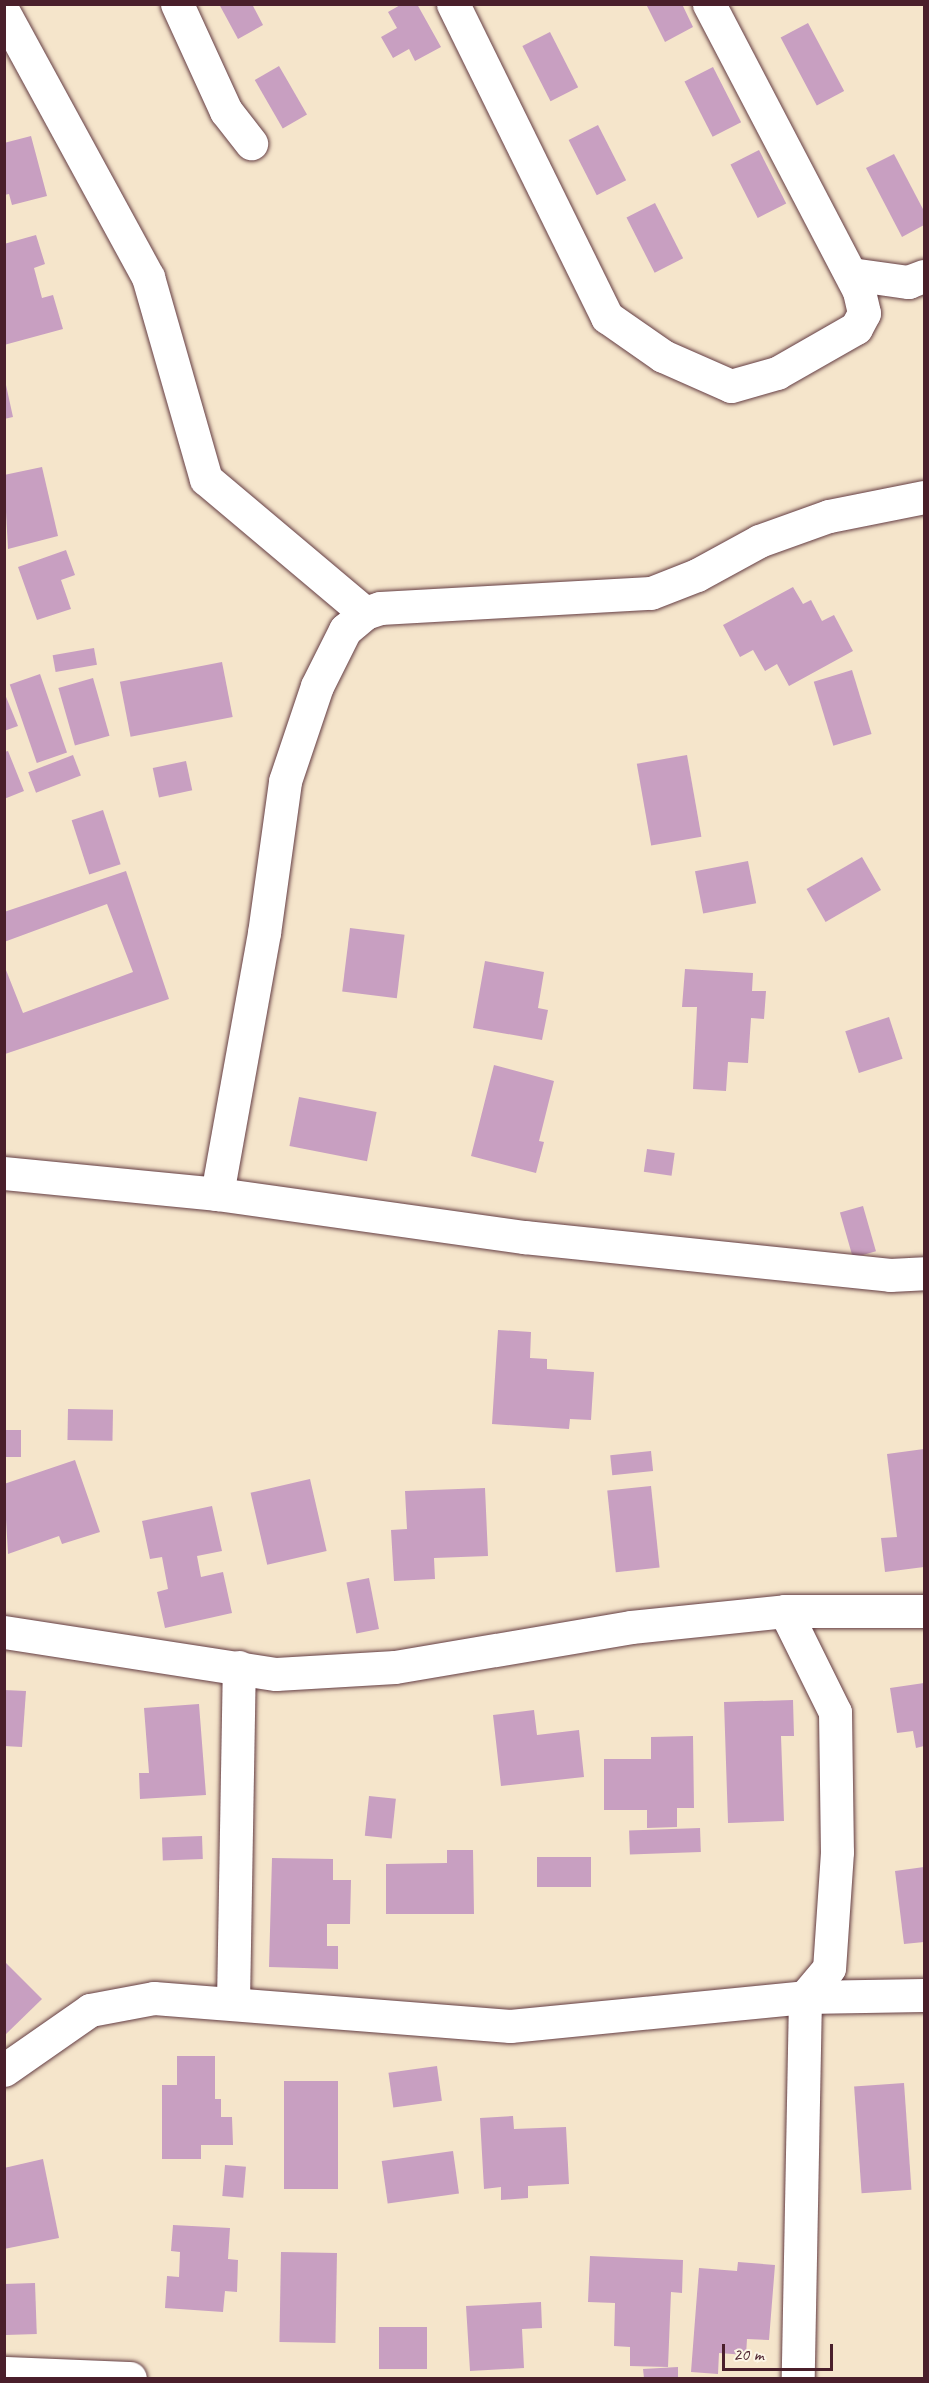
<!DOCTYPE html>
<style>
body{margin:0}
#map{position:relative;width:929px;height:2383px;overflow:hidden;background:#f5e5cb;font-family:Caveat,sans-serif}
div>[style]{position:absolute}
.building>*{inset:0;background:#c89fc1;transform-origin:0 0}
.roads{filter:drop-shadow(0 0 2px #643d43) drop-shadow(0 0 2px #643d43)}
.minor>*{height:33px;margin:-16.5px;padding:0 16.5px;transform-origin:16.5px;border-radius:16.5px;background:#fff}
span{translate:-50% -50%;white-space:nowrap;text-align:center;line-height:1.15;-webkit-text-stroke:4.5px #fcf5e5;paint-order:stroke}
.frame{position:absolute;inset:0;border:6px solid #4a1f2b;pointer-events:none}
.scale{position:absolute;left:722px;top:2344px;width:111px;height:27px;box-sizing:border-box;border:3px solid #4a1f2b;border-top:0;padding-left:8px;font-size:18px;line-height:21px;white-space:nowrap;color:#4a1f2b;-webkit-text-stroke:4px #fcf5e5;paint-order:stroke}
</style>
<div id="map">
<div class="building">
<i style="clip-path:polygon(219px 4px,252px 4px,263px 25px,238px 39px)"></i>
<i style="clip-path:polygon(402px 4px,417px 4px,441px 47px,415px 61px,409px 49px,393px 58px,381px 37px,397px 28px,388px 12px)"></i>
<i style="clip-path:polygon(646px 4px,682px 4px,693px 27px,665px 42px)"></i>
<i style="left:808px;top:23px;width:77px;height:31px;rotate:62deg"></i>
<i style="left:550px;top:32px;width:62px;height:31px;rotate:63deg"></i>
<i style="left:279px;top:66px;width:56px;height:28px;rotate:60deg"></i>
<i style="left:713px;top:67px;width:62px;height:32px;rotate:63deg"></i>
<i style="left:598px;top:125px;width:62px;height:33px;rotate:63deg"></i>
<i style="clip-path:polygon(31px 136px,47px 196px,12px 205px,9px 194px,4px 195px,4px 143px)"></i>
<i style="left:759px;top:150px;width:60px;height:32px;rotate:63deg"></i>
<i style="clip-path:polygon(894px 154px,924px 211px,924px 225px,902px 237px,866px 168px)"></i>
<i style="left:655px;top:203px;width:62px;height:32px;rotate:63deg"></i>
<i style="clip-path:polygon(36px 235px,45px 264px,34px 268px,42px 298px,53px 295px,63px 329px,4px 345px,4px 244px)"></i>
<i style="clip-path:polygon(4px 376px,13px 417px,4px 419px)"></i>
<i style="clip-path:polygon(42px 467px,58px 536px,8px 549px,4px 475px)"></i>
<i style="clip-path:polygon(66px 550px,75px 575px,61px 580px,71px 609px,37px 620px,18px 567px)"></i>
<i style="clip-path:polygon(793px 587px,803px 604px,811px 600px,822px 621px,834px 615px,853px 651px,789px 686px,777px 664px,765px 671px,753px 650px,740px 657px,723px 625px)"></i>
<i style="left:94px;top:648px;width:17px;height:42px;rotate:80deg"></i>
<i style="left:222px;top:662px;width:56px;height:104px;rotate:79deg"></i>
<i style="left:852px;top:670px;width:67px;height:40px;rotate:73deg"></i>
<i style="left:40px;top:674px;width:83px;height:32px;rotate:71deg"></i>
<i style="left:93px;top:678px;width:60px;height:36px;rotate:74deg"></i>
<i style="clip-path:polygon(4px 692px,18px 726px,4px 731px)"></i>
<i style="clip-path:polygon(8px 751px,24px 791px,4px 799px,4px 752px)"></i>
<i style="left:73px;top:755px;width:22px;height:48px;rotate:69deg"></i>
<i style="left:687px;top:755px;width:83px;height:51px;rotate:80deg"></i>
<i style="left:186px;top:761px;width:30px;height:34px;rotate:78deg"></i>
<i style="left:103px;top:810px;width:57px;height:33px;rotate:72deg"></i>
<i style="left:862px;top:857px;width:38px;height:64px;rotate:60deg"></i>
<i style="left:748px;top:861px;width:43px;height:54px;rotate:79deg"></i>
<i style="clip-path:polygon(126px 871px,169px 999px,5px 1054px,4px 965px,23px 1013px,133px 972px,107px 904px,4px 942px,4px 912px)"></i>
<i style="left:350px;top:928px;width:55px;height:64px;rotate:7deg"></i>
<i style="clip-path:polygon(485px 961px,544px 972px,538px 1008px,548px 1010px,542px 1040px,473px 1028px)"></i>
<i style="clip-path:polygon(685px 969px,753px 973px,752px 991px,766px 991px,764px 1019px,751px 1018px,748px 1063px,728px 1062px,726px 1091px,693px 1089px,697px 1007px,682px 1007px)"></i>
<i style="left:889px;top:1017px;width:44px;height:46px;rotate:72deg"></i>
<i style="clip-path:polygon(494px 1065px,554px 1081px,539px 1141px,544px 1142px,536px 1173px,471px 1156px)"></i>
<i style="left:299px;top:1097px;width:79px;height:50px;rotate:11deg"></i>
<i style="left:647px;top:1149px;width:28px;height:23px;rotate:8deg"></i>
<i style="left:863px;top:1206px;width:47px;height:24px;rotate:74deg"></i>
<i style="clip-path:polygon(498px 1330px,531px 1332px,530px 1358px,547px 1359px,547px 1369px,594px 1372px,591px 1420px,570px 1419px,569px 1429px,492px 1424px)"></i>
<i style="left:68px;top:1409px;width:45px;height:31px;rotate:1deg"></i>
<i style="left:4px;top:1430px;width:17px;height:27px"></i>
<i style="clip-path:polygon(924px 1449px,924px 1567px,885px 1572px,881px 1538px,897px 1537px,887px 1454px)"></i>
<i style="left:651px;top:1451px;width:20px;height:41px;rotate:84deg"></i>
<i style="clip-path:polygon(75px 1460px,100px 1532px,62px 1544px,59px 1536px,8px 1554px,4px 1484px)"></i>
<i style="left:310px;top:1479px;width:74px;height:61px;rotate:77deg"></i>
<i style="left:651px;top:1486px;width:82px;height:44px;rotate:84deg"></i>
<i style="clip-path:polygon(485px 1488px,488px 1556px,434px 1558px,435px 1579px,394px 1581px,391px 1530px,407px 1529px,405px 1491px)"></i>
<i style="clip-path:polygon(212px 1506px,222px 1551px,197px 1556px,201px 1577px,223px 1572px,232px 1613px,165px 1628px,157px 1592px,168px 1589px,162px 1557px,150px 1559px,142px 1521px)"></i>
<i style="left:369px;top:1578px;width:52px;height:23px;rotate:79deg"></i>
<i style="clip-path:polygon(924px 1683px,924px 1746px,916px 1748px,913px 1731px,897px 1733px,890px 1688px)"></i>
<i style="clip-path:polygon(4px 1690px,26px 1691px,22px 1747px,4px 1746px)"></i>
<i style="clip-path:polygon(793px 1700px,794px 1736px,781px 1736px,784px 1821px,728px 1823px,724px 1702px)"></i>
<i style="clip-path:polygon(199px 1704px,206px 1795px,140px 1799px,139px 1773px,149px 1773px,144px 1708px)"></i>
<i style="clip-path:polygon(534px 1710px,537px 1735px,579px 1730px,584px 1777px,501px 1786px,493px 1715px)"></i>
<i style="clip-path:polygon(693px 1736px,694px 1808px,677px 1808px,677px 1827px,647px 1828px,647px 1810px,604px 1810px,604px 1759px,651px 1759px,651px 1737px)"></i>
<i style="left:369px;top:1796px;width:27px;height:40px;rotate:6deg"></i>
<i style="left:700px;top:1828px;width:24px;height:71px;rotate:88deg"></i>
<i style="left:202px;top:1836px;width:23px;height:40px;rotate:88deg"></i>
<i style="clip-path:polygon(447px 1850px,473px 1850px,474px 1914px,386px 1914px,386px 1864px,447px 1863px)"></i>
<i style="left:537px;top:1857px;width:54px;height:30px"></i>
<i style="clip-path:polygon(272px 1858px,333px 1859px,333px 1880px,351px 1880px,350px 1924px,327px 1924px,327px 1946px,338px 1946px,338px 1969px,269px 1967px)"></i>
<i style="clip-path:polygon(924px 1867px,924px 1942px,904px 1944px,895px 1871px)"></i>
<i style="clip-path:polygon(4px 1961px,42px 1999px,4px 2036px)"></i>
<i style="clip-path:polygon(177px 2056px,215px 2056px,215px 2099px,221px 2099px,221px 2117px,232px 2117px,233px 2145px,201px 2145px,201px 2159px,162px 2159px,162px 2085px,177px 2085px)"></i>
<i style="left:437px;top:2066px;width:35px;height:49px;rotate:82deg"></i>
<i style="left:284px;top:2081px;width:54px;height:108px"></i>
<i style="left:904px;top:2083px;width:107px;height:50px;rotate:86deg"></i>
<i style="clip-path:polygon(513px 2116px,514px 2129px,566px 2127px,569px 2184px,528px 2186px,528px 2198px,501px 2200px,501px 2187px,484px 2189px,480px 2118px)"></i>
<i style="left:453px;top:2151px;width:43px;height:72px;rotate:82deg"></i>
<i style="clip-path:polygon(43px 2159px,59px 2238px,4px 2249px,4px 2168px)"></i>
<i style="left:225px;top:2165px;width:21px;height:31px;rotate:5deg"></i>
<i style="clip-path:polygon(173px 2225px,230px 2228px,228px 2259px,238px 2260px,237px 2292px,225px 2291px,223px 2312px,165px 2308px,167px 2276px,179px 2277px,180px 2252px,171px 2251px)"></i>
<i style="left:281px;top:2252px;width:56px;height:90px;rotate:1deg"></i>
<i style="clip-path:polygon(590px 2256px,683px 2260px,682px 2293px,671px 2292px,668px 2367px,630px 2366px,630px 2347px,614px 2346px,615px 2303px,588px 2302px)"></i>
<i style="clip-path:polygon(738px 2262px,775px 2265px,769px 2340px,747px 2339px,746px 2355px,719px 2353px,718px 2374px,691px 2372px,699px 2268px,737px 2271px)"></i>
<i style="left:35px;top:2283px;width:51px;height:31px;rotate:88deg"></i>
<i style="clip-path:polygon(541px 2302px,542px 2328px,522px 2329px,524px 2368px,470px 2371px,466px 2306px)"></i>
<i style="left:379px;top:2327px;width:48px;height:42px"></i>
<i style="clip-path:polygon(678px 2367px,678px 2378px,644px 2378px,643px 2369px)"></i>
</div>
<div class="roads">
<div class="minor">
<i style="left:177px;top:4px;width:118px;rotate:65.4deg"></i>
<i style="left:226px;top:111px;width:41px;rotate:52deg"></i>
<i style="left:453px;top:4px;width:349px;rotate:63.8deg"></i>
<i style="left:607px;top:317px;width:68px;rotate:34.9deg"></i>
<i style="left:663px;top:356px;width:74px;rotate:23.8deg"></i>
<i style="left:731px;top:386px;width:48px;rotate:-15.8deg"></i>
<i style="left:777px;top:373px;width:91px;rotate:-29.7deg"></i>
<i style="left:856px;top:328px;width:17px;rotate:-62deg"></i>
<i style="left:864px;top:313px;width:23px;rotate:-103deg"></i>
<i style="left:859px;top:291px;width:324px;rotate:-117.6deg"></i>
<i style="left:4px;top:13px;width:301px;rotate:61.4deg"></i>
<i style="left:148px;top:277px;width:210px;rotate:74deg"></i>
<i style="left:206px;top:479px;width:208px;rotate:40.1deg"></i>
<i style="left:851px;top:274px;width:58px;rotate:8deg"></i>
<i style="left:908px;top:282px;width:17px;rotate:-21deg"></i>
<i style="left:4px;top:1173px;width:214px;rotate:5.6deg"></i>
<i style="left:217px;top:1194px;width:310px;rotate:8deg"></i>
<i style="left:524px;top:1237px;width:368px;rotate:5.9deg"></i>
<i style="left:890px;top:1275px;width:34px;rotate:-3deg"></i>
<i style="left:217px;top:1194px;width:265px;rotate:-79.8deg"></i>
<i style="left:264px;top:933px;width:153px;rotate:-82.1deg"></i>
<i style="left:285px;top:781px;width:100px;rotate:-71.4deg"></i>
<i style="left:317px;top:686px;width:63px;rotate:-63.4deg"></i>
<i style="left:345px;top:630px;width:26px;rotate:-40deg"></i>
<i style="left:365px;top:613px;width:16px;rotate:-18deg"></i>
<i style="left:380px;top:608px;width:271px;rotate:-3.2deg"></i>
<i style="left:651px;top:593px;width:49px;rotate:-21.4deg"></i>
<i style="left:697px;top:575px;width:71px;rotate:-28.7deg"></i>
<i style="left:759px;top:541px;width:74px;rotate:-19.7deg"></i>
<i style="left:829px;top:516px;width:97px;rotate:-11.3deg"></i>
<i style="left:785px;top:1611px;width:113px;rotate:63.7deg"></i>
<i style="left:835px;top:1712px;width:140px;rotate:89.2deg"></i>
<i style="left:837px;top:1852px;width:116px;rotate:93.9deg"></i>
<i style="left:829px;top:1968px;width:38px;rotate:130deg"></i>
<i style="left:805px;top:1997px;width:381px;rotate:91.1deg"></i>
<i style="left:4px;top:1632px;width:275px;rotate:8.8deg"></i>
<i style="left:276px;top:1674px;width:119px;rotate:-3.4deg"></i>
<i style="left:395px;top:1667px;width:239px;rotate:-9.6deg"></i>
<i style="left:631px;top:1627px;width:155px;rotate:-5.9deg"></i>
<i style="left:785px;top:1611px;width:139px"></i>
<i style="left:233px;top:2002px;width:335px;rotate:-89deg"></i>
<i style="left:4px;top:2070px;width:105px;rotate:-34.9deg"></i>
<i style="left:90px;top:2010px;width:65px;rotate:-10.6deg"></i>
<i style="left:154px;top:1998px;width:357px;rotate:4.5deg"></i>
<i style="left:510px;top:2026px;width:296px;rotate:-5.6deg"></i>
<i style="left:805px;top:1997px;width:119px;rotate:-1deg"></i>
<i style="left:4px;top:2373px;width:126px;rotate:2.3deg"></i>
</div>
</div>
<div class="frame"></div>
<div class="scale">20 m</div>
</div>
